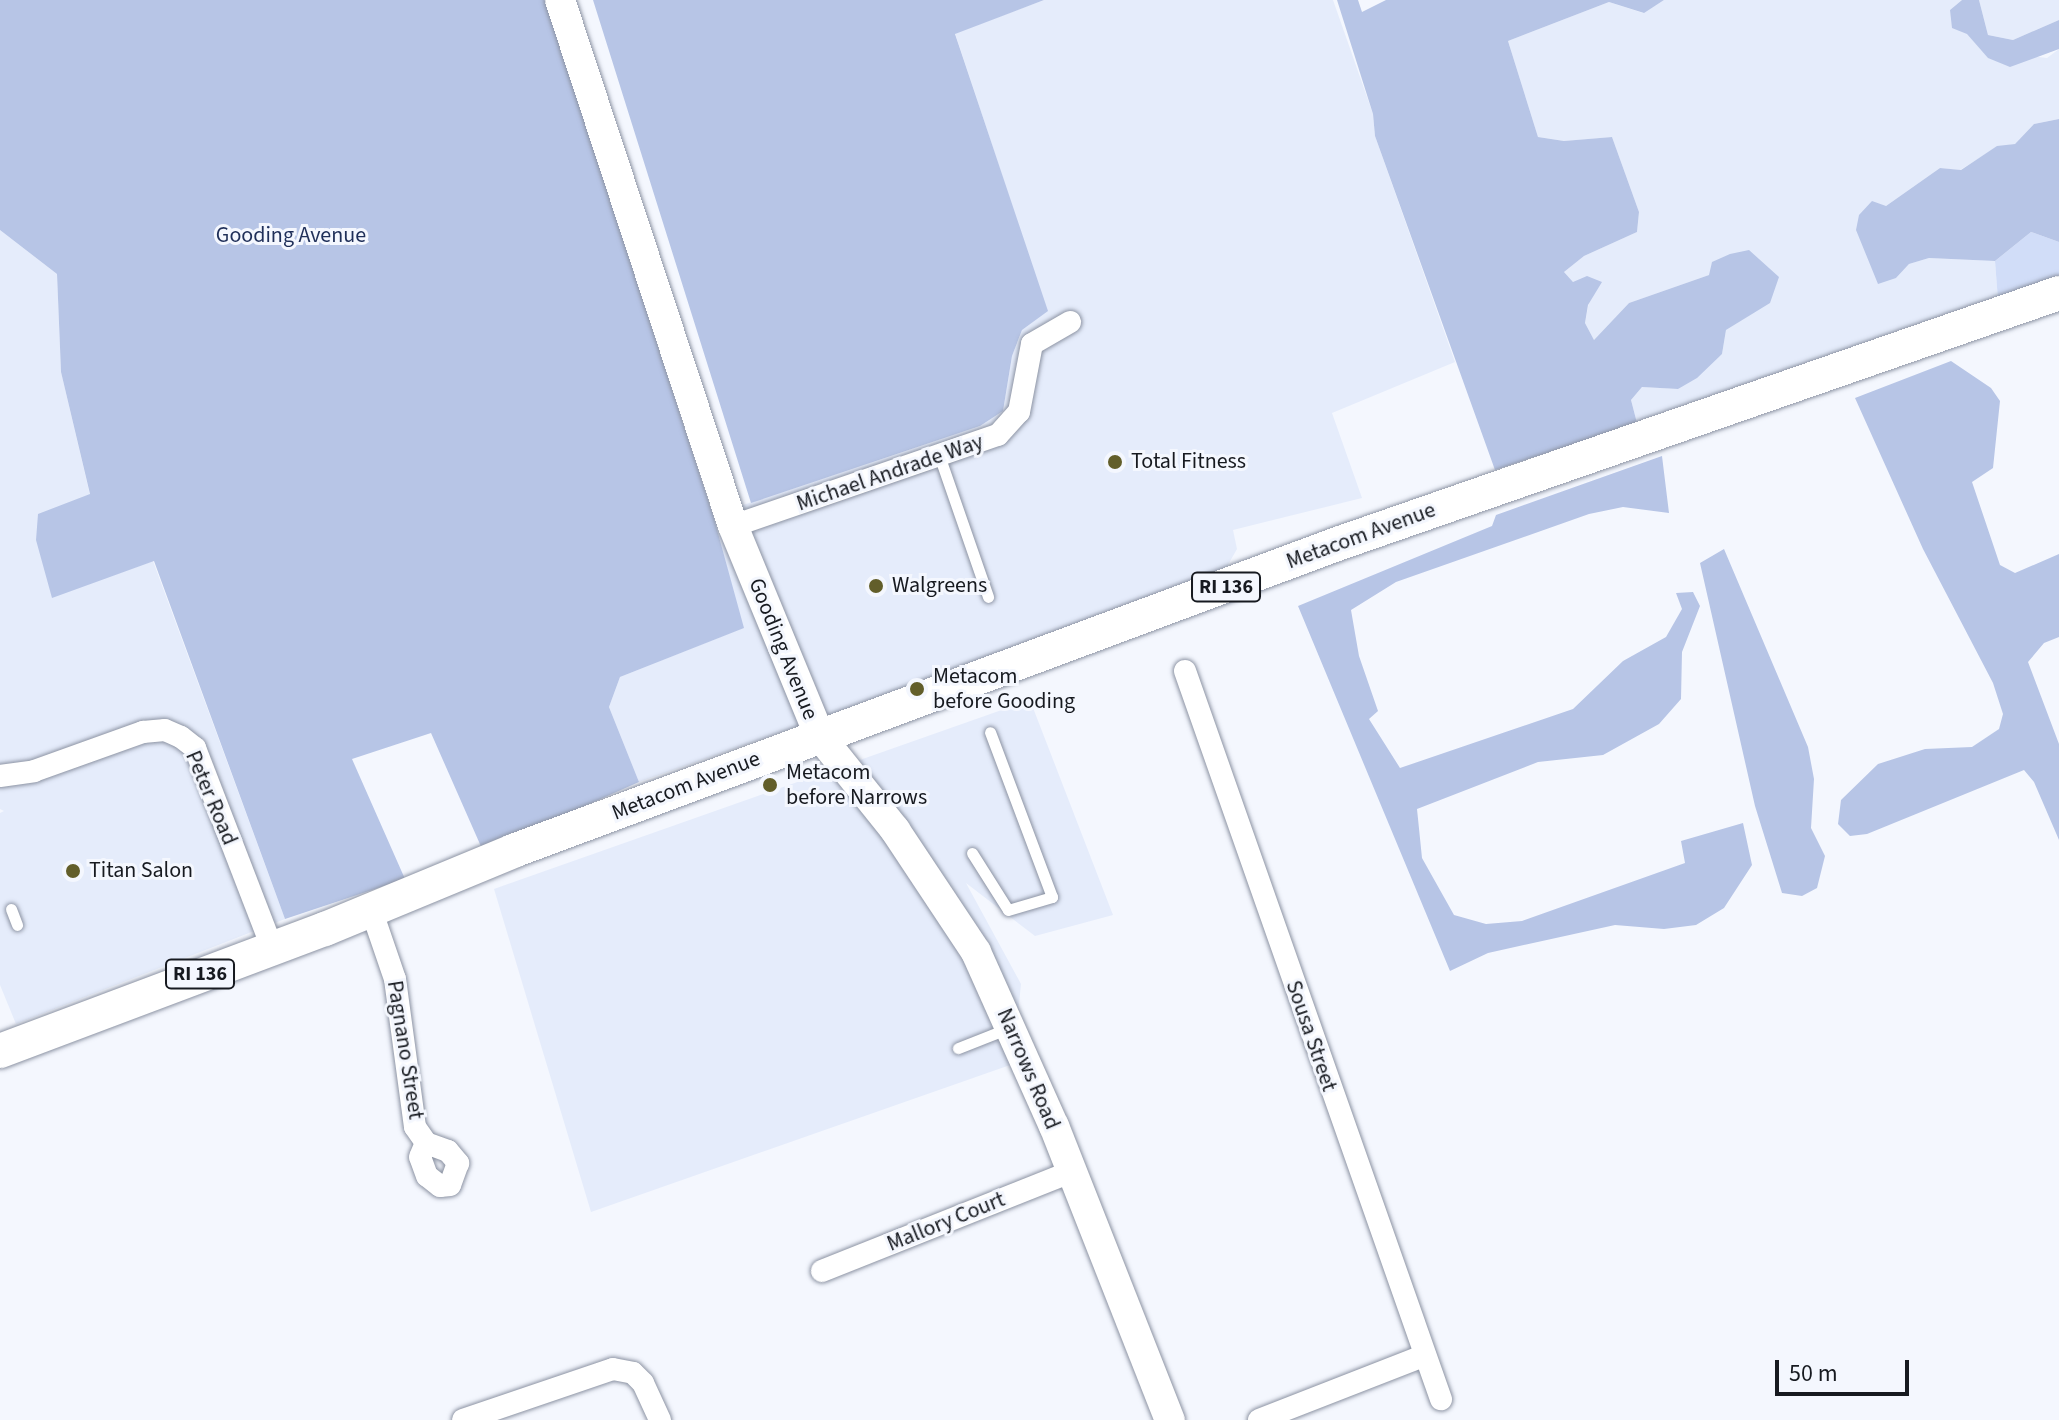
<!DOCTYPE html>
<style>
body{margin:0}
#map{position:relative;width:2059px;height:1420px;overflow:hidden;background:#f4f7fe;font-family:"Source Sans 3",sans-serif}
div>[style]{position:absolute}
.built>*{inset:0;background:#e5ecfb}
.green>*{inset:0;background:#d1ddf8}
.forest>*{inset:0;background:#b7c5e6}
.roads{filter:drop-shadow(0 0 2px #8c93a3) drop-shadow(0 0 2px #8c93a3)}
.lane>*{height:11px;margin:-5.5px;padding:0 5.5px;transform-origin:5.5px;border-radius:5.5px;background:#fff}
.street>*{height:22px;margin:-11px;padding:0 11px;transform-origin:11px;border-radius:11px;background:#fff}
.secondary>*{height:30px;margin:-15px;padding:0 15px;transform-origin:15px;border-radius:15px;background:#fff}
.primary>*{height:34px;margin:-17px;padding:0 17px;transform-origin:17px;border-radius:17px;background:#fff}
.dots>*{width:22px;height:22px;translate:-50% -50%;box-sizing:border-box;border:4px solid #f4f7fe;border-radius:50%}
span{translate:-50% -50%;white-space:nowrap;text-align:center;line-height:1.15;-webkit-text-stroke:6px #f4f7fe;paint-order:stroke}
.shield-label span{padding:2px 6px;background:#f4f7fe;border:2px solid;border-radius:6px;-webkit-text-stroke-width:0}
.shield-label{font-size:20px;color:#171a20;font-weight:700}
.park-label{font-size:22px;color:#1f2f59}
.poi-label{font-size:22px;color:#171a20}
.left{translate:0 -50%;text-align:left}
.street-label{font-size:22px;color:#171a20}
.scale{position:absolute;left:1775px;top:1360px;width:134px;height:36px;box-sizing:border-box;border:4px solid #171a20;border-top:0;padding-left:10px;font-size:24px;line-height:28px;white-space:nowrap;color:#171a20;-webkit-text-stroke:6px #f4f7fe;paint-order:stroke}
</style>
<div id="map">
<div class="built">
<i style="clip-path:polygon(1044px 0,1333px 0,1373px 114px,1375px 136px,1455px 362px,1332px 413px,1362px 498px,1233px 530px,1237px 549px,1221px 577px,639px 782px,609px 707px,620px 677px,743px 628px,713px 515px,980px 426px,1003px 411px,1012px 356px,1022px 330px,1047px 311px,955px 33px)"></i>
<i style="clip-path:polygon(1664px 0,1962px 0,1950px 10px,1981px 50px,2047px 58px,2059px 49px,2059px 119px,2034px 124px,2015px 144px,1997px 147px,1960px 170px,1940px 168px,1886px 206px,1896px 278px,1909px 264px,1929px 258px,1995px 261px,1998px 300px,1637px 423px,1631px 400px,1642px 387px,1678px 389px,1722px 354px,1726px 330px,1770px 302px,1709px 275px,1629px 303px,1594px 340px,1585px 323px,1589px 302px,1601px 282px,1573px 282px,1564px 272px,1584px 256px,1637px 232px,1639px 212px,1612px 137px,1564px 141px,1538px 137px,1508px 41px,1609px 2px,1643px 13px)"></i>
<i style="clip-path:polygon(1979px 0,2059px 0,2059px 20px,2013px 40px,1988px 35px)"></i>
<i style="clip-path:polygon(0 230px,57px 274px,61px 372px,90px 495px,52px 597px,153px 561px,285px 919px,16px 1024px,0 985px,0 813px,4px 811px,0 809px)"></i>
<i style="clip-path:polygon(1030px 700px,1113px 915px,1035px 936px,966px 883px,1021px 984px,1013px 1064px,591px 1212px,494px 889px)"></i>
</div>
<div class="green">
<i style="clip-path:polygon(2031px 232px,2059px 242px,2059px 276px,1998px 300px,1995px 261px)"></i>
</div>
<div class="forest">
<i style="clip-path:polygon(0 0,545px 0,713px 515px,744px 628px,620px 677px,609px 707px,639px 782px,483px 851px,431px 733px,352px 759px,405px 879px,285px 919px,154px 561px,52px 598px,36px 540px,38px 514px,90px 494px,61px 372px,57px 274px,0 230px)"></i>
<i style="clip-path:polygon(593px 0,1044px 0,955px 34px,1048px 311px,1022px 330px,1012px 356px,1003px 411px,980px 426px,751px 503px)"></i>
<i style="clip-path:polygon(1337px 0,1358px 0,1362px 12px,1386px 0,1664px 0,1644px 13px,1609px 2px,1508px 41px,1538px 137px,1564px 141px,1612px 137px,1639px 212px,1637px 232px,1584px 256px,1564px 272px,1573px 282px,1587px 276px,1602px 282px,1588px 305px,1585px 323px,1594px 340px,1629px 303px,1709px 275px,1712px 262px,1730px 254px,1749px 250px,1779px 277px,1770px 303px,1726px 330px,1722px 354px,1697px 378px,1678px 389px,1642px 387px,1631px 400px,1637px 423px,1495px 470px,1375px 136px,1373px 114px)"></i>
<i style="clip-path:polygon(1962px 0,1979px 0,1988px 35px,2013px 40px,2059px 20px,2059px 49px,2010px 67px,1988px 58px,1967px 34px,1952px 28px,1950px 10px)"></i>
<i style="clip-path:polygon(2059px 119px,2059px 242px,2031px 232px,1995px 261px,1929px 258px,1909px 264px,1896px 278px,1878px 284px,1856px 230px,1859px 215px,1872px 201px,1886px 206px,1940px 168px,1961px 170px,1997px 146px,2015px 144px,2034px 124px)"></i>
<i style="clip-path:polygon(1951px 361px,1991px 388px,2000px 401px,1993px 468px,1972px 482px,2000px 565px,2015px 573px,2059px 554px,2059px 637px,2044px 643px,2028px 662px,2059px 744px,2059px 840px,2034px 782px,2024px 770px,1867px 834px,1850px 836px,1838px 824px,1841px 800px,1878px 764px,1925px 749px,1972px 747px,1999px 729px,2003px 714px,1993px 683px,1923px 549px,1855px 398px)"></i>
<i style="clip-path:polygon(1662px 456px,1669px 513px,1623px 507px,1589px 514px,1396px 582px,1351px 610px,1359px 656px,1378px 711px,1369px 719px,1400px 768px,1573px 709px,1623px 661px,1666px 637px,1682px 609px,1676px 593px,1693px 592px,1700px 606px,1682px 652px,1681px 699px,1659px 724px,1603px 755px,1538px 762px,1417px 809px,1422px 858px,1454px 915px,1486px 924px,1522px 921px,1685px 863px,1681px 841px,1743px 823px,1752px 865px,1724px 908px,1696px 925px,1664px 929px,1615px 925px,1488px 953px,1450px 971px,1298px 606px,1492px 526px,1496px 515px)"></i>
<i style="clip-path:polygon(1724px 549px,1808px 747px,1814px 779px,1811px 828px,1825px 856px,1817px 888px,1802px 896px,1782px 893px,1755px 806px,1700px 563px)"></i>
</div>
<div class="roads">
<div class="lane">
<i style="left:940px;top:458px;width:147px;rotate:70.9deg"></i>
<i style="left:972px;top:853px;width:67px;rotate:57.7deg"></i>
<i style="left:1008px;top:910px;width:46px;rotate:-16.5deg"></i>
<i style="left:1052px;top:897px;width:176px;rotate:-110.6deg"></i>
<i style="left:11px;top:909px;width:17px;rotate:69deg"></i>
<i style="left:958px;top:1048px;width:55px;rotate:-21.4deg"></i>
</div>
<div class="street">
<i style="left:733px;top:526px;width:280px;rotate:-19deg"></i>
<i style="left:998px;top:435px;width:31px;rotate:-48deg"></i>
<i style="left:1019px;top:412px;width:69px;rotate:-79.2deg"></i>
<i style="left:1032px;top:344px;width:44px;rotate:-30.1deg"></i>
<i style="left:1185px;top:671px;width:772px;rotate:70.63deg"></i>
<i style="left:0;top:776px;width:34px;rotate:-8deg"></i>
<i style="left:34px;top:771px;width:116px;rotate:-19.7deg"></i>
<i style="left:143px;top:732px;width:22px;rotate:-5deg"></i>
<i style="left:165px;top:730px;width:17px;rotate:24deg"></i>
<i style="left:181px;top:737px;width:18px;rotate:38deg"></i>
<i style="left:195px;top:748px;width:214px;rotate:68.9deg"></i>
<i style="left:371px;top:909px;width:74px;rotate:71.1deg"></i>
<i style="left:395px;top:979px;width:149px;rotate:82.3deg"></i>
<i style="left:415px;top:1127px;width:19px;rotate:55deg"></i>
<i style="left:426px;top:1143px;width:23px;rotate:20deg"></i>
<i style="left:448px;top:1151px;width:16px;rotate:50deg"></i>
<i style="left:458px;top:1163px;width:23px;rotate:110deg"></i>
<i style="left:450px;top:1185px;width:10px;rotate:174deg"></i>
<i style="left:440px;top:1186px;width:16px;rotate:-142deg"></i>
<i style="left:427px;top:1176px;width:20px;rotate:-110deg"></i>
<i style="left:420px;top:1157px;width:15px;rotate:-67deg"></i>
<i style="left:822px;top:1271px;width:268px;rotate:-21.7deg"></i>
<i style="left:463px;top:1420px;width:158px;rotate:-18.8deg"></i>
<i style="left:613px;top:1369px;width:20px;rotate:11deg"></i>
<i style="left:633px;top:1373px;width:14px;rotate:45deg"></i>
<i style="left:643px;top:1383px;width:41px;rotate:65.3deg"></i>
<i style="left:1259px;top:1420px;width:176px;rotate:-21.3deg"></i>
</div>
<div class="secondary">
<i style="left:560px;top:0;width:554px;rotate:71.79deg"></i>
<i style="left:733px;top:526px;width:226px;rotate:67.6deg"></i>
<i style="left:819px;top:735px;width:122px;rotate:51.3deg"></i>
<i style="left:895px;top:830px;width:146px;rotate:56.4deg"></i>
<i style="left:976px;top:952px;width:191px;rotate:65.9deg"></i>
<i style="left:1054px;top:1126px;width:316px;rotate:68.5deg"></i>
</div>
<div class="primary">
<i style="left:0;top:1051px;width:347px;rotate:-20.6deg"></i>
<i style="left:325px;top:929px;width:204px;rotate:-22.5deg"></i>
<i style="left:513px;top:851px;width:882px;rotate:-20.43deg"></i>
<i style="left:1340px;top:543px;width:761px;rotate:-19.17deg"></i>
</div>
</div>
<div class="dots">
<i style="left:1115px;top:462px;background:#625e2a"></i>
<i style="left:876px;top:586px;background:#625e2a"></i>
<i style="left:917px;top:689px;background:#625e2a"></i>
<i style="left:770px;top:785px;background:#625e2a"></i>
<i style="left:73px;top:871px;background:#625e2a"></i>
</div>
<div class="shield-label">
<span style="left:1226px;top:587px">RI 136</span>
<span style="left:200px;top:974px">RI 136</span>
</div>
<div class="park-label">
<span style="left:291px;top:236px">Gooding Avenue</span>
</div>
<div class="poi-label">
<span class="left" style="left:1131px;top:462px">Total Fitness</span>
<span class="left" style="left:892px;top:586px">Walgreens</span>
<span class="left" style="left:933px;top:689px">Metacom<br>before Gooding</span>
<span class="left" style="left:786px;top:785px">Metacom<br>before Narrows</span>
<span class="left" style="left:89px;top:871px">Titan Salon</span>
</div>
<div class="street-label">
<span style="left:890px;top:473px;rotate:-19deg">Michael Andrade Way</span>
<span style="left:1361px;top:536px;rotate:-20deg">Metacom Avenue</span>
<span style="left:783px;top:649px;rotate:68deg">Gooding Avenue</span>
<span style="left:686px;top:786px;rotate:-21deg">Metacom Avenue</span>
<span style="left:211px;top:798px;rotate:67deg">Peter Road</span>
<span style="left:1311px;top:1036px;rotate:71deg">Sousa Street</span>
<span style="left:405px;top:1050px;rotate:81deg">Pagnano Street</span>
<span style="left:1028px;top:1069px;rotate:67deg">Narrows Road</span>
<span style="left:946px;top:1222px;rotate:-22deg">Mallory Court</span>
</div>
<div class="scale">50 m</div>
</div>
